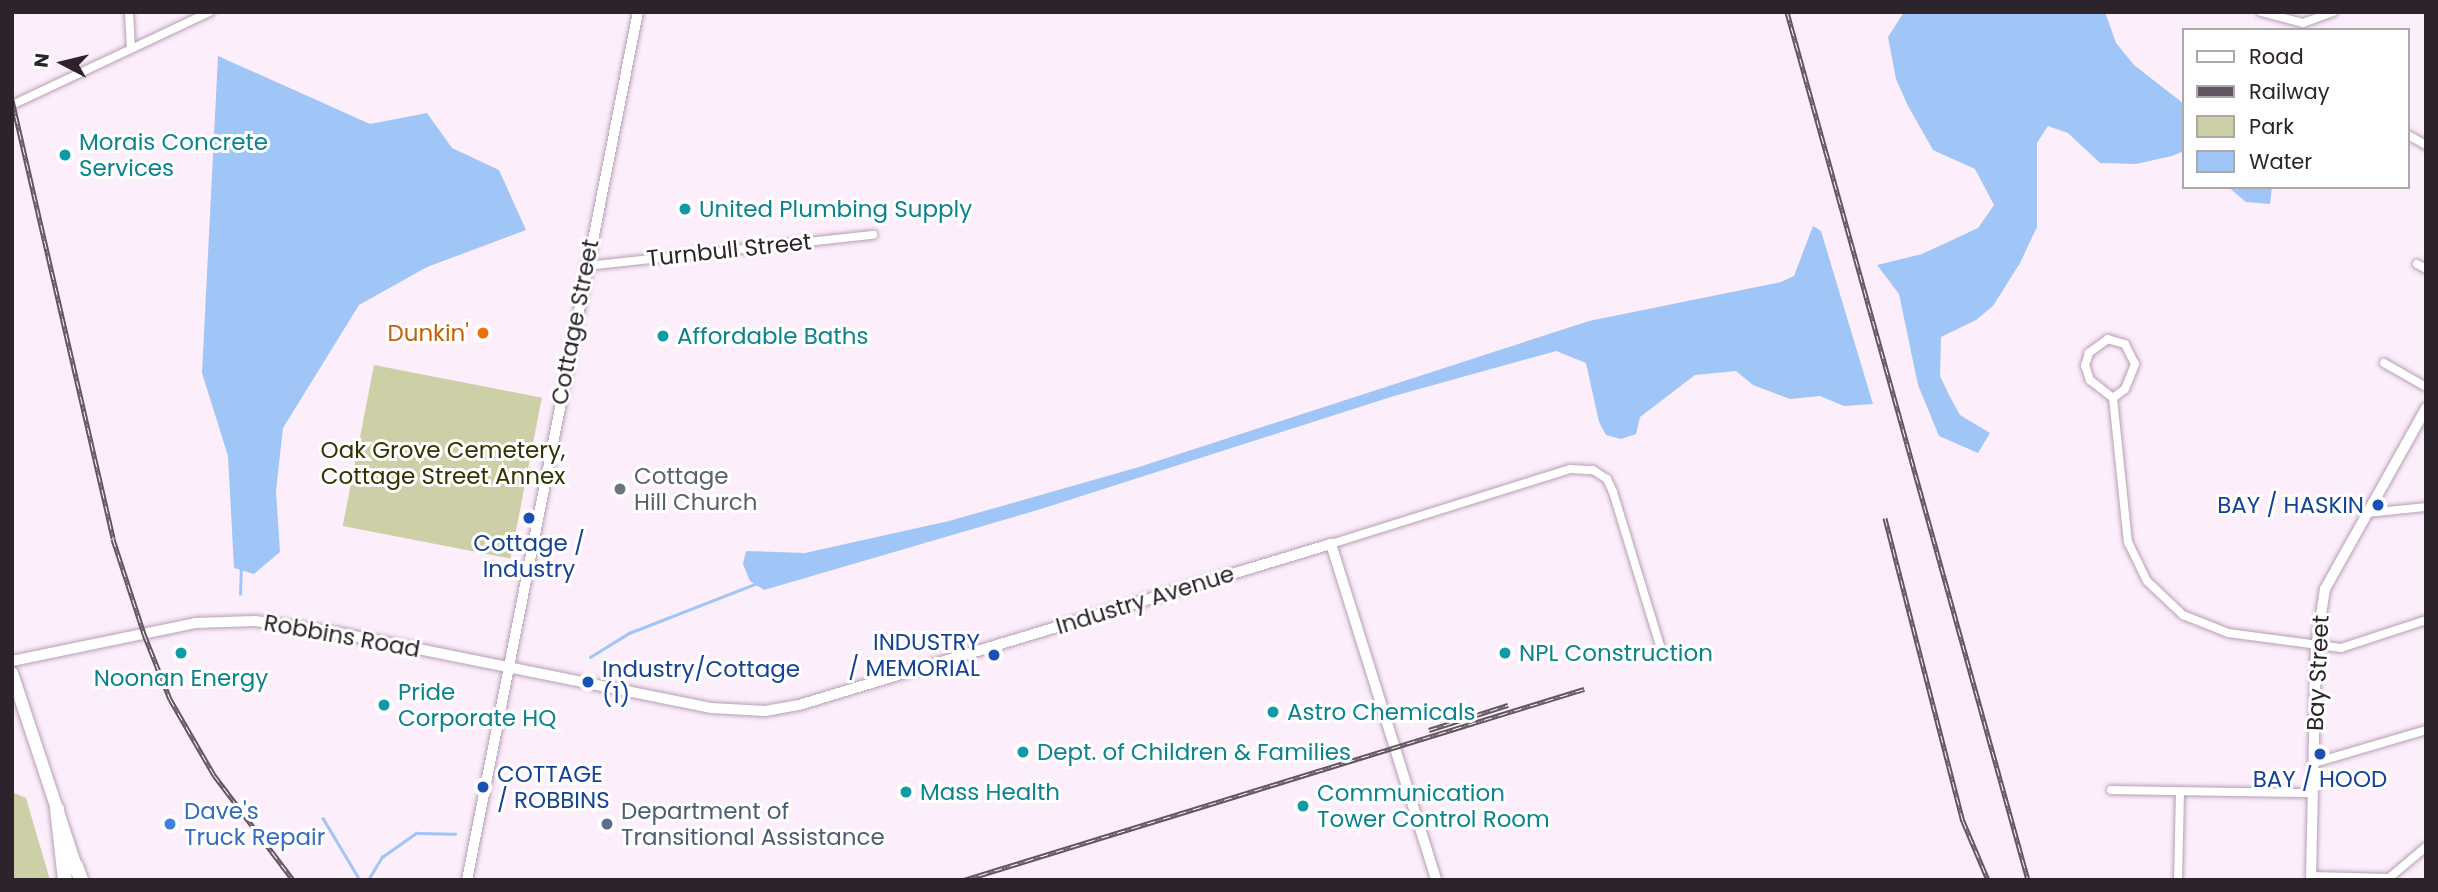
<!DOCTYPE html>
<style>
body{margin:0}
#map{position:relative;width:2438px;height:892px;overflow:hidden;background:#fdeefc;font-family:Poppins,sans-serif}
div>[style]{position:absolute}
.green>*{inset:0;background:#cdd0a6;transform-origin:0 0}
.water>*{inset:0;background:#a0c5f7}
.stream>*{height:2.5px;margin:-1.25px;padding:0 1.25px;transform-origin:1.25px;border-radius:1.25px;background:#a0c5f7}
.roads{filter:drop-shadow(0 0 2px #b69fb4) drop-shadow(0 0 2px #b69fb4)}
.street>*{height:8px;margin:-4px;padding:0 4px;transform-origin:4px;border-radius:4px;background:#fff}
.secondary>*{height:10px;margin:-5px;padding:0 5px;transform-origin:5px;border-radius:5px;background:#fff}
.primary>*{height:12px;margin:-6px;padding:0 6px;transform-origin:6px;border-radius:6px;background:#fff}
.highway>*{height:14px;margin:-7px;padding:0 7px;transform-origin:7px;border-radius:7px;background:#fff}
.rail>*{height:5px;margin-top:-2.5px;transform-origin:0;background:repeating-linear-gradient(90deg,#fff 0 8px,#625761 0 16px);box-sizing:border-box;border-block:2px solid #625761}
.dots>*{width:19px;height:19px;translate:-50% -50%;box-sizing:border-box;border:4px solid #fff;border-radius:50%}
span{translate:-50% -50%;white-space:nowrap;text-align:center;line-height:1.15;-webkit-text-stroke:6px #fff;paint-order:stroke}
.culture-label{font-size:23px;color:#0d838f}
.left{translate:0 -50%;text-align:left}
.street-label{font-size:23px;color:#2c232b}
.food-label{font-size:23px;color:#c56008}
.right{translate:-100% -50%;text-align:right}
.park-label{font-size:23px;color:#313301}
.worship-label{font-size:23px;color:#5b616d}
.transit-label{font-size:23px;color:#164399}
.shop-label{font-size:23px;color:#366cbe}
.service-label{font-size:23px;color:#4e5e75}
.frame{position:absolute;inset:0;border:14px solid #2c232b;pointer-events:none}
.legend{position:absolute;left:2182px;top:28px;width:228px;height:161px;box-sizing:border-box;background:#fff;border:2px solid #aba7aa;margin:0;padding:9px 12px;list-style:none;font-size:21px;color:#2c232b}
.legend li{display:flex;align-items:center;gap:14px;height:35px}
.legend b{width:35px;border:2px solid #aba7aa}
.north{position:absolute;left:28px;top:28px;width:70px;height:70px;-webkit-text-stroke:5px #fff;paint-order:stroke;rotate:277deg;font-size:19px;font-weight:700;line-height:28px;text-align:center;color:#2c232b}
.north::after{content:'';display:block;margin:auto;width:24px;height:32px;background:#2c232b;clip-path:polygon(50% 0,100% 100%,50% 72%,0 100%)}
</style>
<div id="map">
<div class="green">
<i style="left:374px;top:365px;width:171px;height:164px;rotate:11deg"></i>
<i style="clip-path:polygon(12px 792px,26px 798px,50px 880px,12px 880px)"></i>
</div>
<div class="water">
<i style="clip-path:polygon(1904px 12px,2105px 12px,2116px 43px,2134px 65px,2184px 104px,2184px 151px,2172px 156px,2136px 164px,2100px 163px,2068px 133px,2048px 126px,2037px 143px,2037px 227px,2020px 263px,1993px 306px,1976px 320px,1941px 337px,1940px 376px,1950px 397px,1960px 415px,1990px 433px,1978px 453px,1939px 436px,1918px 385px,1899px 294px,1877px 265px,1922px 254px,1978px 228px,1994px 205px,1975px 169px,1933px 150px,1908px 106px,1896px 79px,1888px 37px)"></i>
<i style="clip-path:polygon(218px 56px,370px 124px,427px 113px,452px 148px,499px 170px,526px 230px,427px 267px,359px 305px,283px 428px,276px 491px,280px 552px,254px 574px,234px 568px,228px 456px,202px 373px)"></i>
<i style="clip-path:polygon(2228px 187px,2272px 187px,2270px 204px,2246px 202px)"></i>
<i style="clip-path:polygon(1813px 226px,1821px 231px,1873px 404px,1844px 406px,1820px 396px,1790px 399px,1753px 385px,1736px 371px,1695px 375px,1640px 417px,1636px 434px,1621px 439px,1606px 435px,1599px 422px,1586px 363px,1556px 351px,1394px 396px,1041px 509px,764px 590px,750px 581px,743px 564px,746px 551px,805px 553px,949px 521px,1139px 467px,1589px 321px,1781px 282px,1794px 276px)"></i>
</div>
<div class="stream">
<i style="left:240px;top:594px;width:26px;rotate:-88deg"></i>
<i style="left:590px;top:657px;width:46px;rotate:-31.6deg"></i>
<i style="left:629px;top:633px;width:137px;rotate:-21.3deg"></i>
<i style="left:323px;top:818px;width:72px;rotate:59.2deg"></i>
<i style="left:368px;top:880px;width:27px;rotate:-59deg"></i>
<i style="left:382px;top:857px;width:42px;rotate:-35.2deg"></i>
<i style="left:416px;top:833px;width:39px;rotate:1deg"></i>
</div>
<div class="roads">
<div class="street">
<i style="left:129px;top:12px;width:34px;rotate:87deg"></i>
<i style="left:2261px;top:12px;width:43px;rotate:14.7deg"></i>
<i style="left:2303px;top:23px;width:32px;rotate:-20deg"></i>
<i style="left:12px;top:105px;width:219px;rotate:-25.2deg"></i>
<i style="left:2408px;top:135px;width:21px;rotate:29deg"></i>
<i style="left:2417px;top:264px;width:10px;rotate:29deg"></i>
<i style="left:586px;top:266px;width:289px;rotate:-6.2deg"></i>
<i style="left:2384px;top:363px;width:48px;rotate:29.7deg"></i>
<i style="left:2113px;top:398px;width:15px;rotate:-37deg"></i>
<i style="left:2125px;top:389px;width:27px;rotate:-68deg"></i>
<i style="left:2135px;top:364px;width:22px;rotate:-117deg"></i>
<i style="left:2125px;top:344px;width:18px;rotate:-164deg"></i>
<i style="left:2108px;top:339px;width:24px;rotate:144deg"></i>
<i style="left:2089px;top:353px;width:13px;rotate:108deg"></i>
<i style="left:2085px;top:365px;width:16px;rotate:72deg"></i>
<i style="left:2090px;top:380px;width:29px;rotate:38deg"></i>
<i style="left:2113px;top:398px;width:145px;rotate:84.1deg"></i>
<i style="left:2128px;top:542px;width:43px;rotate:64deg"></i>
<i style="left:2147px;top:581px;width:50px;rotate:43.4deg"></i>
<i style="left:2183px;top:615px;width:48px;rotate:21.8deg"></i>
<i style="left:2228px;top:633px;width:114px;rotate:7.6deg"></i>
<i style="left:2341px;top:648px;width:89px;rotate:-18.2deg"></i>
<i style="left:2366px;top:513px;width:60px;rotate:-5.7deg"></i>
<i style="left:1331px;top:544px;width:251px;rotate:-17.4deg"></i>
<i style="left:1571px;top:469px;width:22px;rotate:3deg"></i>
<i style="left:1593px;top:470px;width:17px;rotate:33deg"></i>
<i style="left:1607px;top:479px;width:14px;rotate:65deg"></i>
<i style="left:1613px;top:492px;width:161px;rotate:73deg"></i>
<i style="left:2314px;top:763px;width:117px;rotate:-16.4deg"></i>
<i style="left:2111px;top:790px;width:202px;rotate:0.9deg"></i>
<i style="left:2311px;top:876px;width:78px;rotate:1.5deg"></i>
<i style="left:2389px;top:878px;width:48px;rotate:-40deg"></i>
<i style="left:2178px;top:880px;width:87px;rotate:-88.7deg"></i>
</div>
<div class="secondary">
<i style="left:12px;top:661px;width:187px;rotate:-11.7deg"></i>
<i style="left:195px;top:623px;width:60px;rotate:-1.9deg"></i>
<i style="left:255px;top:621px;width:85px;rotate:8.1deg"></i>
<i style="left:339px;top:633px;width:379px;rotate:11.4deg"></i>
<i style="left:711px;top:708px;width:54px;rotate:3.2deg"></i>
<i style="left:765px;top:711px;width:35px;rotate:-10deg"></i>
<i style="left:799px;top:705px;width:556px;rotate:-16.84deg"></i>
<i style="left:1331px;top:544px;width:352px;rotate:72.6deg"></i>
<i style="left:467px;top:880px;width:885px;rotate:-78.86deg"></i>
<i style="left:2311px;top:880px;width:233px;rotate:-88.8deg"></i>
<i style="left:2316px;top:647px;width:59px;rotate:-81.2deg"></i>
<i style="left:2325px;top:589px;width:207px;rotate:-60.8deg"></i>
</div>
<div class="primary">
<i style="left:12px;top:673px;width:203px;rotate:71.7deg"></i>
</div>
<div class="highway">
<i style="left:57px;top:809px;width:71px;rotate:83.6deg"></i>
<i style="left:76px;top:866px;width:15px;rotate:70deg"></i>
</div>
</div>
<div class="rail">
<i style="left:1787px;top:12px;width:901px;rotate:74.48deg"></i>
<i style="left:12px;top:100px;width:450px;rotate:77deg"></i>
<i style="left:113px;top:539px;width:100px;rotate:71.9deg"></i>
<i style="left:144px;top:634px;width:70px;rotate:68.2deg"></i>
<i style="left:170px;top:699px;width:88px;rotate:59.9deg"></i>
<i style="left:214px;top:775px;width:131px;rotate:53deg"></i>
<i style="left:1885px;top:518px;width:313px;rotate:75.6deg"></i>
<i style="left:1963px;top:821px;width:64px;rotate:67deg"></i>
<i style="left:1429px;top:730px;width:83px;rotate:-17.6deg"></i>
<i style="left:964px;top:880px;width:649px;rotate:-17.12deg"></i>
</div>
<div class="dots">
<i style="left:65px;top:155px;background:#0f9aa8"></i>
<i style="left:685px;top:209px;background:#0f9aa8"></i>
<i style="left:483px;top:333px;background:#e8710a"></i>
<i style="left:663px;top:336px;background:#0f9aa8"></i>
<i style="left:620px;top:489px;background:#6b7280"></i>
<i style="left:2378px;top:505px;background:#1a4fb4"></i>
<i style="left:529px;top:518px;background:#1a4fb4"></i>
<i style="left:181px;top:653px;background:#0f9aa8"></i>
<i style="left:1505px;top:653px;background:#0f9aa8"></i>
<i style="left:994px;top:655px;background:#1a4fb4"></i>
<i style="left:588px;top:682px;background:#1a4fb4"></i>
<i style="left:384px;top:705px;background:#0f9aa8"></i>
<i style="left:1273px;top:712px;background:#0f9aa8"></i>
<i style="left:1023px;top:752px;background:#0f9aa8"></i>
<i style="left:2320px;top:754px;background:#1a4fb4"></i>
<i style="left:483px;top:787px;background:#1a4fb4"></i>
<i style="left:906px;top:792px;background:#0f9aa8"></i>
<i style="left:1303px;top:806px;background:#0f9aa8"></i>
<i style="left:170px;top:824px;background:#3f7fe0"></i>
<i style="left:607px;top:824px;background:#5c6f8a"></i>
</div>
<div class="culture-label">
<span class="left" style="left:79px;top:155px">Morais Concrete<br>Services</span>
<span class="left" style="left:699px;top:209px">United Plumbing Supply</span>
<span class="left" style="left:677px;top:336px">Affordable Baths</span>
<span class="left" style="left:1519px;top:653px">NPL Construction</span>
<span style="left:181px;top:678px">Noonan Energy</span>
<span class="left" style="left:398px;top:705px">Pride<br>Corporate HQ</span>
<span class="left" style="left:1287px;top:712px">Astro Chemicals</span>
<span class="left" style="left:1037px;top:752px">Dept. of Children &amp; Families</span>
<span class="left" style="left:920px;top:792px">Mass Health</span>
<span class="left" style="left:1317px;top:806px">Communication<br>Tower Control Room</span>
</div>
<div class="street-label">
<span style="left:729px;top:250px;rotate:-6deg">Turnbull Street</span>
<span style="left:575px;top:322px;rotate:-79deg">Cottage Street</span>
<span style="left:1145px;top:600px;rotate:-17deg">Industry Avenue</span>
<span style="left:342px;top:636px;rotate:10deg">Robbins Road</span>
<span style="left:2318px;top:673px;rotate:-87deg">Bay Street</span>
</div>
<div class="food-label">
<span class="right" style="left:469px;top:333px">Dunkin'</span>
</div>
<div class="park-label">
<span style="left:443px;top:463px">Oak Grove Cemetery,<br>Cottage Street Annex</span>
</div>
<div class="worship-label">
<span class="left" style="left:634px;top:489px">Cottage<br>Hill Church</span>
</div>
<div class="transit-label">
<span class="right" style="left:2364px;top:505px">BAY / HASKIN</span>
<span style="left:529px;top:556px">Cottage /<br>Industry</span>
<span class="right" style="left:980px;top:655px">INDUSTRY<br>/ MEMORIAL</span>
<span class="left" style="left:602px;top:682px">Industry/Cottage<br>(1)</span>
<span class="left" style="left:497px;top:787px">COTTAGE<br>/ ROBBINS</span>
<span style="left:2320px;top:779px">BAY / HOOD</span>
</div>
<div class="shop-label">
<span class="left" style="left:184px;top:824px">Dave's<br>Truck Repair</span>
</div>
<div class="service-label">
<span class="left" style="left:621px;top:824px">Department of<br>Transitional Assistance</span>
</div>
<div class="frame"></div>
<ul class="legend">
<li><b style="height:9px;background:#fff"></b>Road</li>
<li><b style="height:9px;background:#625761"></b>Railway</li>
<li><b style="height:19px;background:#cdd0a6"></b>Park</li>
<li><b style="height:19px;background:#a0c5f7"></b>Water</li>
</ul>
<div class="north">N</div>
</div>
